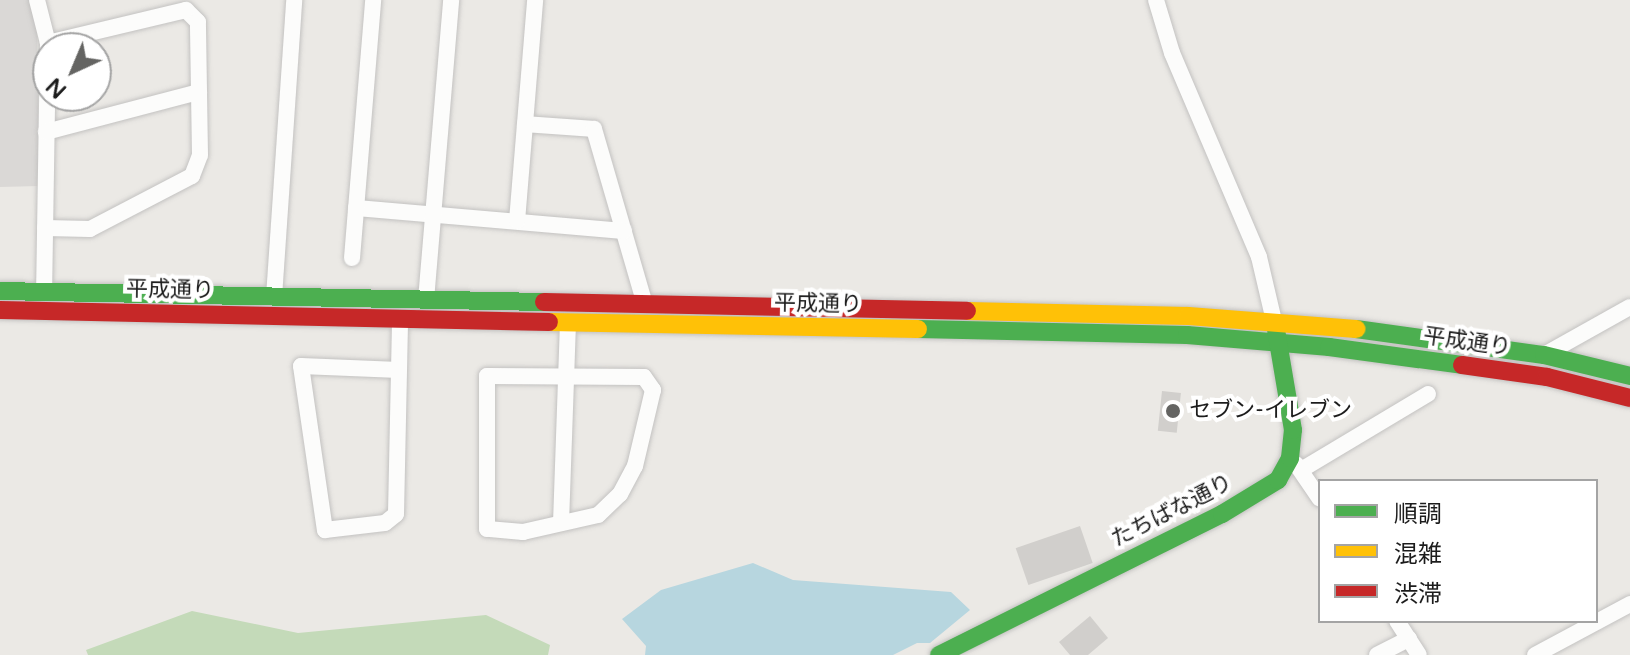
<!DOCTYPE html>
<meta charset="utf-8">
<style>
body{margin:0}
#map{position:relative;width:1630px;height:655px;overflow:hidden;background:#ebe9e5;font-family:"Varela Round","Noto Sans JP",sans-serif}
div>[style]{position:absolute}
.residential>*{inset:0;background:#dad8d6}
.forest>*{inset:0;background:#c4dab9}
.water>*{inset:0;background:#b7d6df}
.building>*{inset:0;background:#d1cfcc;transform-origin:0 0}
.roads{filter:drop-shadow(0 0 2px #c3c2c1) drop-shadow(0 0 2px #c3c2c1)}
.street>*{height:16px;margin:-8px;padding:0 8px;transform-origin:8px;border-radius:8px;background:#fcfcfb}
.fast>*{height:18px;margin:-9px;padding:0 9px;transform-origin:9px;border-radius:9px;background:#4caf50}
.slow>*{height:18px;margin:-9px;padding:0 9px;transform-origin:9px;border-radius:9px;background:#ffc107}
.jam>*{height:18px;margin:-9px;padding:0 9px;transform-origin:9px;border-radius:9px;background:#c62828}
.dots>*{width:22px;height:22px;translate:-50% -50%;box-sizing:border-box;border:4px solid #fff;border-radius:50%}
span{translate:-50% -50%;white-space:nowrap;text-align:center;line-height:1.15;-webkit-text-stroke:8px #fff;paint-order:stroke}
.street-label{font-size:22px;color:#1c1c1c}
.poi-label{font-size:22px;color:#1c1c1c}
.left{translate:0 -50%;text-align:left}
.legend{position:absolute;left:1318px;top:479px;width:280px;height:144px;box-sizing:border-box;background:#fff;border:2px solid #a4a4a4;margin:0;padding:10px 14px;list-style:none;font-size:24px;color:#1c1c1c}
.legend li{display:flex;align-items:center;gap:16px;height:40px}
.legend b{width:40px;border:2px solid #a4a4a4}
.north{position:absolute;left:32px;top:32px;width:80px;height:80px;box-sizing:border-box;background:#fff;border:2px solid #a4a4a4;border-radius:50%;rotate:224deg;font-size:22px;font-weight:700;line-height:32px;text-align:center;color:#1c1c1c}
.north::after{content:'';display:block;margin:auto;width:28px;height:36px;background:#646462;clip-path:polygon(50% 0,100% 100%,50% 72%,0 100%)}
</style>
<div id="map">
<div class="residential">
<i style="clip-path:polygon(0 0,32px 0,37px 23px,39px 186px,0 187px)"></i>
</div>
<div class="forest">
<i style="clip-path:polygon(192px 611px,298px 633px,486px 615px,550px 645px,548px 655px,88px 655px,86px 650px)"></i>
</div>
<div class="water">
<i style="clip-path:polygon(753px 563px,793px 580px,951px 592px,970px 610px,930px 643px,917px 643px,893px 655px,645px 655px,646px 646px,622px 619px,661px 590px)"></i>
</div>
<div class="building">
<i style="left:1162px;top:391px;width:19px;height:40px;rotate:6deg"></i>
<i style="left:1080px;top:526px;width:39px;height:68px;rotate:71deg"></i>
<i style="clip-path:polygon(1090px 616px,1108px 638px,1088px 655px,1070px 655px,1059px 642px)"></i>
</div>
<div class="roads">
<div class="street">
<i style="left:37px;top:0;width:44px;rotate:75.7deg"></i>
<i style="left:48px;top:43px;width:249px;rotate:90.9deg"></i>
<i style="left:1156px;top:0;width:55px;rotate:73.2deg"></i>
<i style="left:1172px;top:53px;width:222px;rotate:66.9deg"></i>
<i style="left:1259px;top:257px;width:66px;rotate:76.8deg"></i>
<i style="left:525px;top:124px;width:69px;rotate:4.1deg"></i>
<i style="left:594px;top:129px;width:182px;rotate:73.8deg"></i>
<i style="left:46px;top:132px;width:158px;rotate:-14.7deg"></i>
<i style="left:356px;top:208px;width:269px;rotate:4.9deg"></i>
<i style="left:517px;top:221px;width:222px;rotate:-85.3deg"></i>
<i style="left:45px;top:228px;width:45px;rotate:1.3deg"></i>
<i style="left:90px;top:229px;width:115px;rotate:-27.5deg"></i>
<i style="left:192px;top:176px;width:22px;rotate:-69deg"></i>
<i style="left:200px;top:155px;width:133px;rotate:-90.9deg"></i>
<i style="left:198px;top:22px;width:17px;rotate:-135deg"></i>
<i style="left:186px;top:10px;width:142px;rotate:166.6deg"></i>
<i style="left:352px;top:258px;width:259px;rotate:-85.3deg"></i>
<i style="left:274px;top:297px;width:298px;rotate:-86.1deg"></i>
<i style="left:426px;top:300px;width:301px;rotate:-85.2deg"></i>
<i style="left:1544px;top:355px;width:98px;rotate:-29.2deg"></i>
<i style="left:399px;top:370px;width:98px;rotate:-177.7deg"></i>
<i style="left:301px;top:366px;width:166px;rotate:81.7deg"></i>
<i style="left:325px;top:530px;width:60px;rotate:-6.7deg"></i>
<i style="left:385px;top:523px;width:14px;rotate:-39deg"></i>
<i style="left:396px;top:514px;width:195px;rotate:-88.8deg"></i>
<i style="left:487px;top:376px;width:157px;rotate:0.4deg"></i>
<i style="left:644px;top:377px;width:16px;rotate:55deg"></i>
<i style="left:653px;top:390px;width:78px;rotate:103.3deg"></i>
<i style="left:635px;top:466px;width:32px;rotate:118deg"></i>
<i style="left:620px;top:494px;width:30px;rotate:136deg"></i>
<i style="left:598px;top:515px;width:77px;rotate:167.2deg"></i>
<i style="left:523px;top:532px;width:36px;rotate:-175deg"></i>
<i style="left:487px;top:529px;width:153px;rotate:-90deg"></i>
<i style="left:1296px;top:464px;width:42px;rotate:55.6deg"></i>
<i style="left:1301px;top:470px;width:148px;rotate:-30.9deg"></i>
<i style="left:561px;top:523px;width:201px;rotate:-88deg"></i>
<i style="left:1397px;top:621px;width:40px;rotate:57.1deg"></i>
<i style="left:1377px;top:655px;width:36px;rotate:-27deg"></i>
<i style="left:1535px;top:655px;width:108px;rotate:-28.2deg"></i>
</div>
<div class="fast">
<i style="left:0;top:291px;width:544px;rotate:1.16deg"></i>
<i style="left:918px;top:329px;width:269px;rotate:1.3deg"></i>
<i style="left:1187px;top:335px;width:143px;rotate:4.8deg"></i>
<i style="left:1329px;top:347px;width:134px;rotate:7.7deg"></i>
<i style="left:1356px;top:329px;width:190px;rotate:7.9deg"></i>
<i style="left:1544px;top:355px;width:89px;rotate:13.7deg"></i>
<i style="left:939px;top:655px;width:316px;rotate:-26.5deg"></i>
<i style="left:1222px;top:514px;width:66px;rotate:-31.3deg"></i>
<i style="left:1278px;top:480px;width:25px;rotate:-61deg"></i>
<i style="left:1290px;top:458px;width:28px;rotate:-84deg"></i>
<i style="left:1293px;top:430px;width:101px;rotate:-99.6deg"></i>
</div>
<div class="slow">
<i style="left:967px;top:311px;width:221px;rotate:1.3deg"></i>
<i style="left:1188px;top:316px;width:169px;rotate:4.4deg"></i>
<i style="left:549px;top:322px;width:369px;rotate:1.1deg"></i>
</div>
<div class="jam">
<i style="left:544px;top:302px;width:423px;rotate:1.2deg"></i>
<i style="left:0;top:310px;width:549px;rotate:1.25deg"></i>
<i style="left:1462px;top:365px;width:86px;rotate:8deg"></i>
<i style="left:1547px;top:377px;width:86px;rotate:14.2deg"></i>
</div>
</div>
<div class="dots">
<i style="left:1173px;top:411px;background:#646462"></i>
</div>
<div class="street-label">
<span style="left:170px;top:290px;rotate:1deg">平成通り</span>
<span style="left:818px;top:304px;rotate:1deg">平成通り</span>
<span style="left:1467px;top:342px;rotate:8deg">平成通り</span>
<span style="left:1172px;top:511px;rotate:-27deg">たちばな通り</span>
</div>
<div class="poi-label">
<span class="left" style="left:1189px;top:411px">セブン-イレブン</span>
</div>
<ul class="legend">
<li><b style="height:10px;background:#4caf50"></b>順調</li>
<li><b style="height:10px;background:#ffc107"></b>混雑</li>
<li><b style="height:10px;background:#c62828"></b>渋滞</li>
</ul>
<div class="north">N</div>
</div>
